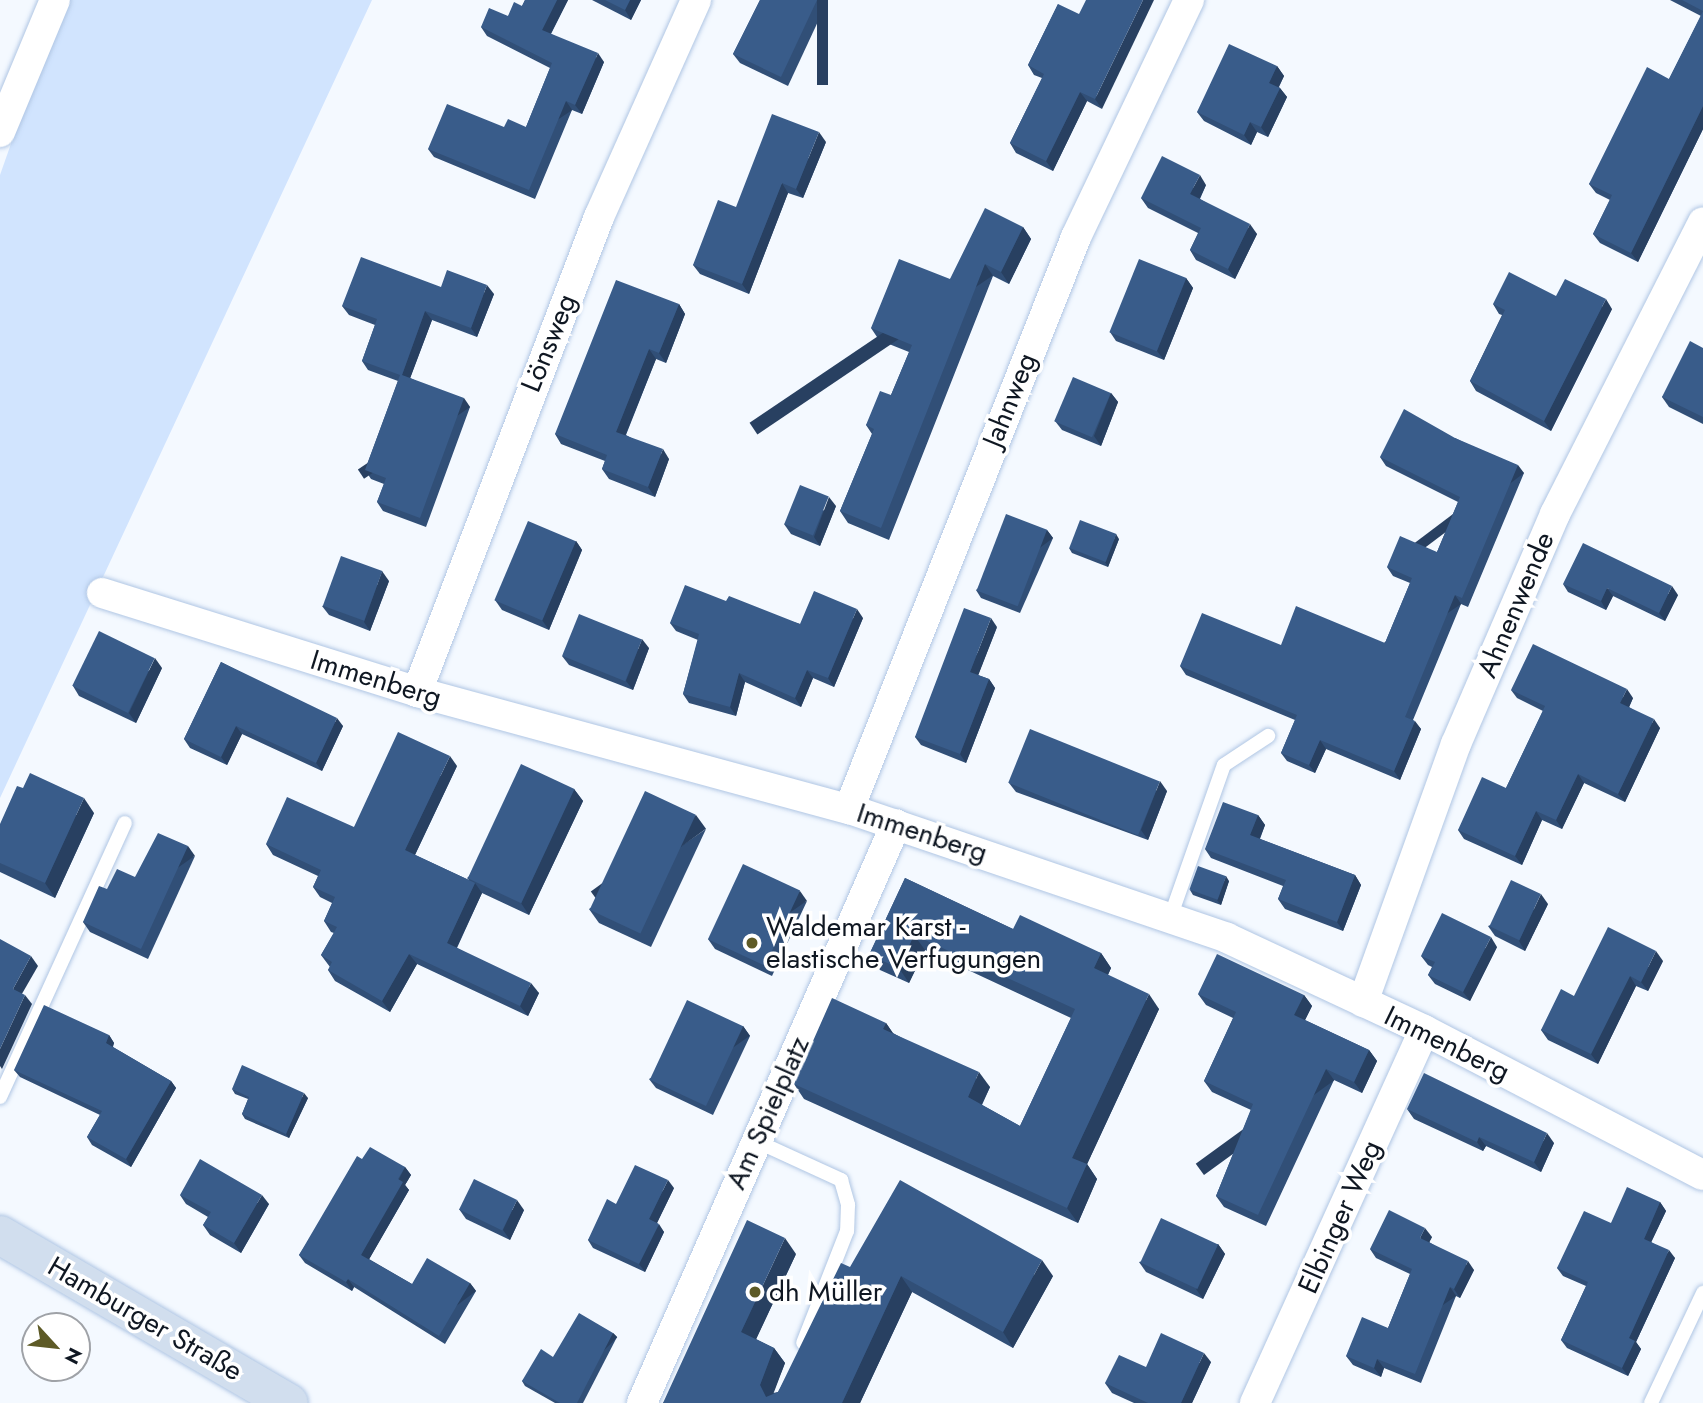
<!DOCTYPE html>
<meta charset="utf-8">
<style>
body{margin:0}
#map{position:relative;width:1703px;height:1403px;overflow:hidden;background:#f4f9ff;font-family:Jost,sans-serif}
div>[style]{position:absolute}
.green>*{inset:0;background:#d1e4fe}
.roads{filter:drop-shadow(0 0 2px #b0c6e4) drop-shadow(0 0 2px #b0c6e4)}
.lane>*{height:14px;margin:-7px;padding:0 7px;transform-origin:7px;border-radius:7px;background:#fff}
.street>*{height:30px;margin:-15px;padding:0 15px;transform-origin:15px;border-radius:15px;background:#fff}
.secondary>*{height:38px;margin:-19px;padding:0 19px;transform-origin:19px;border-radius:19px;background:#d1deee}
.wall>*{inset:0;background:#314f77}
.shaded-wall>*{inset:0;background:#284061;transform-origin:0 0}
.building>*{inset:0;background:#395c8a;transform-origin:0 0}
.dots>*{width:19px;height:19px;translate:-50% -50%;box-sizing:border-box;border:4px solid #fff;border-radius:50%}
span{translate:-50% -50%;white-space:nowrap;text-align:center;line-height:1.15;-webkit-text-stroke:7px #fff;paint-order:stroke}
.street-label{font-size:28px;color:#0f1722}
.poi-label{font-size:28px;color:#0f1722}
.left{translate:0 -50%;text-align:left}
.north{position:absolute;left:21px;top:1312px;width:70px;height:70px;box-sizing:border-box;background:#fff;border:2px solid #9fa2a7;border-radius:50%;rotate:117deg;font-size:19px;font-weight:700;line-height:28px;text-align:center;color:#0f1722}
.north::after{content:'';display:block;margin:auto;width:24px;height:32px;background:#5d5a26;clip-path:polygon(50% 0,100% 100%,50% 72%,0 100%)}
</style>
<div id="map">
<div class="green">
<i style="clip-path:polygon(69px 0,372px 0,0 798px,0 175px,32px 84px)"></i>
</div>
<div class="roads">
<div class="lane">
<i style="left:1170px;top:918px;width:162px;rotate:-70.6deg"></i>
<i style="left:1224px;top:765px;width:53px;rotate:-33.4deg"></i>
<i style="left:0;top:1097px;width:301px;rotate:-65.5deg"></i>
<i style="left:756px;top:1141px;width:94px;rotate:24.6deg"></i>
<i style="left:841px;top:1180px;width:26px;rotate:74deg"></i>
<i style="left:848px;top:1205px;width:26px;rotate:92deg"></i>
<i style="left:847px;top:1231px;width:120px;rotate:111.4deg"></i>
<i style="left:1651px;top:1403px;width:122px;rotate:-64.7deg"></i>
</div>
<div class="street">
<i style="left:0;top:132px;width:143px;rotate:-67.4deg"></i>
<i style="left:102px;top:593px;width:330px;rotate:17.4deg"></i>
<i style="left:417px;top:692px;width:448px;rotate:15.2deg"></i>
<i style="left:849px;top:809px;width:399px;rotate:18.8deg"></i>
<i style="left:1227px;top:938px;width:217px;rotate:25deg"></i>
<i style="left:1424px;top:1030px;width:314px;rotate:27.5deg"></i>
<i style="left:417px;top:692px;width:509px;rotate:-69.04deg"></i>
<i style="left:599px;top:217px;width:238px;rotate:-65.9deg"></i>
<i style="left:849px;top:809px;width:615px;rotate:-68.35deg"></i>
<i style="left:1076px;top:237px;width:263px;rotate:-64.5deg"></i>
<i style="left:1363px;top:1002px;width:274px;rotate:-70.2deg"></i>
<i style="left:1456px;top:744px;width:250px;rotate:-66.7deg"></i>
<i style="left:1555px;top:514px;width:327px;rotate:-63.1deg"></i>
<i style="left:642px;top:1403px;width:632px;rotate:-66.31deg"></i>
<i style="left:1255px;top:1403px;width:409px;rotate:-65.6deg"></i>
</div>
<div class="secondary">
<i style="left:0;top:1235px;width:334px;rotate:30.2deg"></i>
</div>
</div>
<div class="wall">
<i style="clip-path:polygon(525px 0,568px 0,551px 34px,604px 62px,582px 114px,572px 110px,535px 199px,434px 157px,428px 149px,504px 127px,526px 127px,550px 68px,487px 36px,481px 27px,508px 16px,522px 6px)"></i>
<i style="clip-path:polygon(592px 0,641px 0,631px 20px)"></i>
<i style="clip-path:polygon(760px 0,828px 0,788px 86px,740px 63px,733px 54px)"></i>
<i style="clip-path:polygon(1670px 0,1703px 0,1703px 129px,1638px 262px,1600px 243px,1593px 234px,1610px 200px,1596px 193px,1589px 184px,1669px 79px,1701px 16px)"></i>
<i style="clip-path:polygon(1058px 4px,1102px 109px,1087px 101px,1053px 171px,1016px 153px,1010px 143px,1042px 78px,1034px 75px,1028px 65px)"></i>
<i style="clip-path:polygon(1277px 66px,1284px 76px,1279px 87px,1287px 97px,1268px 137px,1257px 132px,1251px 145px,1204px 121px,1197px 112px)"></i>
<i style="clip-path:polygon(826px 142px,803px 198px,788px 193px,749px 294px,700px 274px,693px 265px)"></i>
<i style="clip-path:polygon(1206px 185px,1200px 199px,1257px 234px,1235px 279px,1196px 260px,1190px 250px,1198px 233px,1148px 208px,1141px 198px)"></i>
<i style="clip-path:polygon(1023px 227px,1031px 239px,1009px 284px,993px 276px,889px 540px,848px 523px,840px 511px,872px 434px,866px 425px,891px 395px,909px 352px,879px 340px,871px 328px,950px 279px)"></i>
<i style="clip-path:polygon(1186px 278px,1193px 288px,1164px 360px,1116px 341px,1110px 332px)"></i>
<i style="clip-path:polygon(441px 287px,494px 294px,477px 337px,432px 320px,410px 378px,470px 407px,426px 527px,383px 511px,377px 502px,384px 484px,371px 479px,365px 470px,398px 381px,368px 370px,362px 361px,375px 325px,349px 315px,342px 306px)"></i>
<i style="clip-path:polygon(1556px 296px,1612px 309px,1551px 431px,1476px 391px,1470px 381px,1502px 315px,1499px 314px,1493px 304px)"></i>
<i style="clip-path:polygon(679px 304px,685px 314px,666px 363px,656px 359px,626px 435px,669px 459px,655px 497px,609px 479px,602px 469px,605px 461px,561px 444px,555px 434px)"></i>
<i style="clip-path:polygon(1703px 348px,1703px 424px,1669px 407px,1662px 397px)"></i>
<i style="clip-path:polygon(1111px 393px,1118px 402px,1101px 446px,1062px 430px,1055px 421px)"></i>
<i style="clip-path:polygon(1455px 438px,1524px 473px,1468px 607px,1461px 604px,1413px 720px,1421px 729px,1400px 780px,1326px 749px,1315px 773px,1287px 761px,1281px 753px,1295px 720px,1186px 675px,1180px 666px,1281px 645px,1385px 643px,1410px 583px,1393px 576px,1387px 567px,1437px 552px,1458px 502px,1386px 466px,1380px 457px)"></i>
<i style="clip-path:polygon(836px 506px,820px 546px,791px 534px,784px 524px)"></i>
<i style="clip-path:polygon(1047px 530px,1053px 538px,1020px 613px,981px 598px,976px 590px)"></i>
<i style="clip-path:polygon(1119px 539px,1108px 567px,1072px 553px,1069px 548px)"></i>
<i style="clip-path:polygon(576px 541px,582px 550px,549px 630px,502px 610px,495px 600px)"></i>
<i style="clip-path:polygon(389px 581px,370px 631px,329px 615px,322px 606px)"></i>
<i style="clip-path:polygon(1563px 584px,1678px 595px,1665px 621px,1613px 596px,1606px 610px,1568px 592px)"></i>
<i style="clip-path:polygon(726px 601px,800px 624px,863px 618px,834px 687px,813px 678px,801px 707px,745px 682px,736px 716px,689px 703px,683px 694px,698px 640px,676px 631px,670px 623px)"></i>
<i style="clip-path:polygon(997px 627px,978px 675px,989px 679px,995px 688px,966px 763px,921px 745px,915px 737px)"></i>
<i style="clip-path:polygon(649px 648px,633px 690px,569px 665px,562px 656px)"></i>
<i style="clip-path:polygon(221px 662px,343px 726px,322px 771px,242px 734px,227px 765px,190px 748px,184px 739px)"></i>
<i style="clip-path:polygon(162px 668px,136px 723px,79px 696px,73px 686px)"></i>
<i style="clip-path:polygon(1511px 690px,1633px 698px,1629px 707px,1660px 728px,1625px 802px,1584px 783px,1562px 829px,1542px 820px,1522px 865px,1464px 839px,1458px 830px,1506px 788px,1543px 711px,1517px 698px)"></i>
<i style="clip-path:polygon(457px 766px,415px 855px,469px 880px,467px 878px,574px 789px,583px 801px,529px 915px,482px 893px,457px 948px,539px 993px,528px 1016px,417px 964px,390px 1012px,335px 981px,328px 970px,330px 967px,321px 955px,334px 933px,331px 932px,324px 921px,332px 903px,320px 897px,313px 887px,318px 876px,273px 855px,266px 844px,354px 827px)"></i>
<i style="clip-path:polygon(1009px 783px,1167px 791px,1148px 840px,1016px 792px)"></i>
<i style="clip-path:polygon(94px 813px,55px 898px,0 872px,0 824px)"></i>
<i style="clip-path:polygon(1258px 815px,1265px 825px,1260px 839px,1355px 875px,1361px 885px,1343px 931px,1285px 909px,1278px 899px,1283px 886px,1211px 858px,1205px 849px)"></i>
<i style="clip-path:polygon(706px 829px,651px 947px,599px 923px,589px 909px)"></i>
<i style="clip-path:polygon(195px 856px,148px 959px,90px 932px,83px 922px,135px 877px)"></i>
<i style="clip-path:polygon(905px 878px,1013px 929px,1101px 953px,1111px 968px,1108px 975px,1159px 1009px,1087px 1164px,1097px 1179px,1078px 1223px,804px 1099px,794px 1084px,886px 1023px,893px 1033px,990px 1087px,982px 1105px,1020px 1126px,1071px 1018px,925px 950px,909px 983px,880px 970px,869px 955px)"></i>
<i style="clip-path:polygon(1229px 881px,1221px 905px,1193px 895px,1190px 890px)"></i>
<i style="clip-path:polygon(807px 901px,772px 976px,715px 949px,708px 939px)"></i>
<i style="clip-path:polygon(1548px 904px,1525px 951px,1495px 936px,1488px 926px)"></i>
<i style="clip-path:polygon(1497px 947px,1470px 1001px,1435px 984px,1428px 975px,1432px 967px,1428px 965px,1421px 956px)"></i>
<i style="clip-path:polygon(1663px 961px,1648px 991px,1636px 986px,1598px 1064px,1548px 1040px,1541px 1030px,1574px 996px)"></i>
<i style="clip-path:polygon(1198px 994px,1304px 995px,1312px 1006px,1305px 1020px,1369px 1050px,1377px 1061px,1362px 1093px,1334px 1080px,1266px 1226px,1224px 1207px,1216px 1196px,1251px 1110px,1212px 1092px,1204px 1081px,1233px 1018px,1206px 1005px)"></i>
<i style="clip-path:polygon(743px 1026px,750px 1036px,713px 1115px,656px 1088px,649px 1079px)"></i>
<i style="clip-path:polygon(109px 1035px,114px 1043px,113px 1047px,171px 1081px,176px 1088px,131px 1167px,92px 1145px,87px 1137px,100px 1115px,20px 1077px,14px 1070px)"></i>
<i style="clip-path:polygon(232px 1089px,308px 1098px,289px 1138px,245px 1119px,242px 1114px,248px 1099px,235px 1094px)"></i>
<i style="clip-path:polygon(1407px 1109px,1554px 1143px,1541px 1172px,1486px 1146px,1483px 1151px,1414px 1119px)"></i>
<i style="clip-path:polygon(362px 1159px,405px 1167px,411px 1175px,405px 1185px,409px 1190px,369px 1259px,412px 1284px,470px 1283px,476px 1291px,445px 1344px,354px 1287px,352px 1291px,305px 1263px,299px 1255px)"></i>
<i style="clip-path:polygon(674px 1188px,657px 1223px,664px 1232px,645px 1272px,593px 1248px,588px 1240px,616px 1204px)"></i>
<i style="clip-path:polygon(180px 1195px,269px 1204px,241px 1253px,210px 1235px,203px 1225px,208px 1217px,186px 1204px)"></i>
<i style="clip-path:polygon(1660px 1202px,1666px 1211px,1651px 1242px,1675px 1258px,1636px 1342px,1641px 1349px,1628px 1376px,1567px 1348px,1561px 1340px,1586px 1286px,1563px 1276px,1557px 1268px,1611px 1223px)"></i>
<i style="clip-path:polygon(459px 1209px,524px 1210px,510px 1240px,466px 1219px)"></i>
<i style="clip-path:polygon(1432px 1237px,1429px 1242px,1474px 1270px,1460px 1298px,1456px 1296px,1421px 1383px,1384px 1368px,1381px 1377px,1353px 1365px,1346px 1356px,1388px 1328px,1410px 1274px,1376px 1258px,1370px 1249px)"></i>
<i style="clip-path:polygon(1218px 1244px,1225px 1254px,1203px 1299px,1146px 1272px,1139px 1262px)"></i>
<i style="clip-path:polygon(796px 1254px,756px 1339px,774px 1348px,785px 1363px,773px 1393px,778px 1392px,850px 1267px,1053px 1276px,1013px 1348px,912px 1292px,860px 1403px,663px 1403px)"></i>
<i style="clip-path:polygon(613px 1333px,617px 1337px,583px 1403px,555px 1403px,525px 1386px,522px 1381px,553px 1357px)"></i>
<i style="clip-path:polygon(1211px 1362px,1192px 1403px,1134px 1403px,1112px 1393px,1105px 1383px,1146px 1367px)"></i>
</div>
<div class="shaded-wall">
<i style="clip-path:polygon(557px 0,568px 0,548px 39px,542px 30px)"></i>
<i style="clip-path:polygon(630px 0,641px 0,631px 20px,625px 10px)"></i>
<i style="left:817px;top:0;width:11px;height:85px"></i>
<i style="clip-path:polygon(1143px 0,1154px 0,1102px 109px,1095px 99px)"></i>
<i style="clip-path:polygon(598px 53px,604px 62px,582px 114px,575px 105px)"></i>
<i style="clip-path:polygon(1277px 66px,1284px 76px,1276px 92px,1269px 83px)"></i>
<i style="clip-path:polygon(1280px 88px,1287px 97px,1268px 137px,1261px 127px)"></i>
<i style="clip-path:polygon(1080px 92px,1087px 101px,1053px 171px,1046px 161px)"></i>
<i style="left:566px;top:101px;width:11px;height:96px;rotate:56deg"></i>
<i style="clip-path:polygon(1703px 106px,1703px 129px,1638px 262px,1631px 253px)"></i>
<i style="clip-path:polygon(1250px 122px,1257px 132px,1251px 145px,1244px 135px)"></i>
<i style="clip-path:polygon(819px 132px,826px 142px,803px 198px,796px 189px)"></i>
<i style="clip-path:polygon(1200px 175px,1206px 185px,1197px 204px,1190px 194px)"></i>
<i style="clip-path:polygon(782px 183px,788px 193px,749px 294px,742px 284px)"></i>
<i style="clip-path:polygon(1250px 224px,1257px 234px,1235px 279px,1228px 269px)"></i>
<i style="clip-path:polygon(1023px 227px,1031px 239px,1009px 284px,1001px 272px)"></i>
<i style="left:985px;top:264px;width:14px;height:284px;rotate:56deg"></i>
<i style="clip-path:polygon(1186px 278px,1193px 288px,1164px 360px,1157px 351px)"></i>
<i style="clip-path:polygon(487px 285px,494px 294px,477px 337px,471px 328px)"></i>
<i style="clip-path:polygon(1606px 299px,1612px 309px,1551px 431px,1544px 421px)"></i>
<i style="clip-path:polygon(679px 304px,685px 314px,666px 363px,659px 353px)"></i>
<i style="clip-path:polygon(425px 311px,432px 320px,408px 384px,402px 375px)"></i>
<i style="clip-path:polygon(649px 349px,656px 359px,623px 441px,616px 432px)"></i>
<i style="clip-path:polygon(1111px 393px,1118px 402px,1101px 446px,1094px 436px)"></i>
<i style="left:464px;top:398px;width:11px;height:128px;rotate:56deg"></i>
<i style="clip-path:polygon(663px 449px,669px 459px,655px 497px,648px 487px)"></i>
<i style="left:1518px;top:465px;width:10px;height:144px;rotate:53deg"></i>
<i style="clip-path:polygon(829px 497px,836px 506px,820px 546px,814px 537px)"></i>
<i style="left:1047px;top:530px;width:10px;height:82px;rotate:53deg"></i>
<i style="clip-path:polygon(1116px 534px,1119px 539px,1108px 567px,1105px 562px)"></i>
<i style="clip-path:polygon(576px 541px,582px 550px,549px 630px,542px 620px)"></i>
<i style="clip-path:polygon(382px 571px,389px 581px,370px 631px,364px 622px)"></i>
<i style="clip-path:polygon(1672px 586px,1678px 595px,1665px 621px,1659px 613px)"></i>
<i style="clip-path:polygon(1607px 588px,1613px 596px,1606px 610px,1601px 601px)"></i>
<i style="left:1455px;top:595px;width:11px;height:132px;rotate:56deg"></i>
<i style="clip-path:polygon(857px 609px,863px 618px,834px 687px,828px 678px)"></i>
<i style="clip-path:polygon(991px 618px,997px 627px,976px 681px,970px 672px)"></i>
<i style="clip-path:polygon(642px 639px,649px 648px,633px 690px,626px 681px)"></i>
<i style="clip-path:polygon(155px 658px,162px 668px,136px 723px,129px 713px)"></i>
<i style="clip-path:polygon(807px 670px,813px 678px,801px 707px,795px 698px)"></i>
<i style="clip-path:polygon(739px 673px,745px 682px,736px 716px,730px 707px)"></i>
<i style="clip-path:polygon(989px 679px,995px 688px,966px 763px,960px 754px)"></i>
<i style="clip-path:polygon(1627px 689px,1633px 698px,1627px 712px,1620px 703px)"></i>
<i style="clip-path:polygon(337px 718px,343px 726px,322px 771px,316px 763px)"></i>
<i style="clip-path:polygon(1654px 719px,1660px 728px,1625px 802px,1618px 794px)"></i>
<i style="clip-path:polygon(1415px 721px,1421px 729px,1400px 780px,1394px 771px)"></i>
<i style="clip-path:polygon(236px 726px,242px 734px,227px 765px,221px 757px)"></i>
<i style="clip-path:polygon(1320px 740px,1326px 749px,1315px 773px,1309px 765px)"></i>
<i style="clip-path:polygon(450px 756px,457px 766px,412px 861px,405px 850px)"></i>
<i style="clip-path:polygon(1578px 774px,1584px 783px,1562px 829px,1556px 820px)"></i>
<i style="clip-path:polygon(1160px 781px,1167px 791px,1148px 840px,1141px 830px)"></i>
<i style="clip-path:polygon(574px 789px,583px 801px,529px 915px,521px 903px)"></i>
<i style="clip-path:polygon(84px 798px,94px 813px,55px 898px,45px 883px)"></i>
<i style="clip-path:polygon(1536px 811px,1542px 820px,1522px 865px,1515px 856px)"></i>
<i style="left:696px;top:815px;width:17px;height:130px;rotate:54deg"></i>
<i style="clip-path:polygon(1258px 815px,1265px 825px,1257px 845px,1250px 835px)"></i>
<i style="left:188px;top:846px;width:12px;height:113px;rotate:55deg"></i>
<i style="clip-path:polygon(1355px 875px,1361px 885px,1343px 931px,1337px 922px)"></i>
<i style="clip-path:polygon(1226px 876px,1229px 881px,1221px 905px,1217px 900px)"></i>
<i style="clip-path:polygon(475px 883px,482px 893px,454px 953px,447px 943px)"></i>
<i style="left:800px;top:891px;width:12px;height:83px;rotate:55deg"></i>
<i style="clip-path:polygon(1541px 894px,1548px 904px,1525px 951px,1519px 941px)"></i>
<i style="clip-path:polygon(914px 935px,925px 950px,909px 983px,899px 968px)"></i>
<i style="clip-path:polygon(1491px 937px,1497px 947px,1470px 1001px,1463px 992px)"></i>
<i style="clip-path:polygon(1656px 951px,1663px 961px,1648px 991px,1641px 982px)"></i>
<i style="clip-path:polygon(1101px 953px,1111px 968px,1104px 983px,1094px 968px)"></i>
<i style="clip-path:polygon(409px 954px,417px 964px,390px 1012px,382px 1001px)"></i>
<i style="clip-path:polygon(31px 956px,38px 966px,19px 999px,13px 989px)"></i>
<i style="clip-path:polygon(1630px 976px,1636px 986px,1598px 1064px,1591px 1054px)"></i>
<i style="clip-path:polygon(531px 983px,539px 993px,528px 1016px,520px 1006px)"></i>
<i style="clip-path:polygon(1149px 994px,1159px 1009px,1083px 1173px,1072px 1158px)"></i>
<i style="clip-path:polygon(25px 995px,32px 1004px,2px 1069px,0 1066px,0 1049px)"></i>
<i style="clip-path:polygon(1304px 995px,1312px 1006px,1302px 1026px,1294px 1015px)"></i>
<i style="clip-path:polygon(886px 1023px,896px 1038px,883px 1029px)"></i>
<i style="left:743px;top:1026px;width:12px;height:87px;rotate:55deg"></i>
<i style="clip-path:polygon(109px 1035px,114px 1043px,111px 1050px,106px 1043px)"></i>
<i style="clip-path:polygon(1369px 1050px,1377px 1061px,1362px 1093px,1354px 1082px)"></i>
<i style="left:1326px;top:1069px;width:14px;height:161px;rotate:54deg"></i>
<i style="clip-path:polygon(979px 1072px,990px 1087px,978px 1112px,968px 1097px)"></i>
<i style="clip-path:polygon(171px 1081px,176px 1088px,131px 1167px,126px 1159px)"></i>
<i style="clip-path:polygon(304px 1093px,308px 1098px,289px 1138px,286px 1134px)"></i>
<i style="clip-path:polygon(1547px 1133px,1554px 1143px,1541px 1172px,1534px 1162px)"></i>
<i style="clip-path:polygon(1479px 1137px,1486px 1146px,1483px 1151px,1477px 1142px)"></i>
<i style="clip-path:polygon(1087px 1164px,1097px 1179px,1078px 1223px,1067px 1208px)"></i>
<i style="clip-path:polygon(405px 1167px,411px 1175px,405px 1185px,409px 1190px,367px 1263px,361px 1255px)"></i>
<i style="clip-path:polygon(668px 1180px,674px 1188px,655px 1227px,649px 1219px)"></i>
<i style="clip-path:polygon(262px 1195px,269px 1204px,241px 1253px,234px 1243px)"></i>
<i style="clip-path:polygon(517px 1200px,524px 1210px,510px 1240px,503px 1230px)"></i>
<i style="clip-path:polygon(1660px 1202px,1666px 1211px,1649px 1247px,1644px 1239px)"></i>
<i style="clip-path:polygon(659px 1224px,664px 1232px,645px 1272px,639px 1264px)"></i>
<i style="clip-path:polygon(1425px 1228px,1432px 1237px,1427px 1247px,1420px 1238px)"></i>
<i style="clip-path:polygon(785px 1238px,796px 1254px,752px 1348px,741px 1332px)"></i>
<i style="clip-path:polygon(1218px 1244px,1225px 1254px,1203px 1299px,1196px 1289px)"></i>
<i style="clip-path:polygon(1669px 1250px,1675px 1258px,1636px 1342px,1641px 1349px,1628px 1376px,1622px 1368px,1629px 1338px)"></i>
<i style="clip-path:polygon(1042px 1260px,1053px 1276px,1013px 1348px,1003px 1332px)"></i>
<i style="clip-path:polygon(1468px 1261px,1474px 1270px,1460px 1298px,1454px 1289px)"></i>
<i style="clip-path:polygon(901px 1276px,912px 1292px,860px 1403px,842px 1403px)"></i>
<i style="clip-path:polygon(348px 1279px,354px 1287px,352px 1291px,346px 1282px)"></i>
<i style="left:470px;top:1283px;width:10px;height:61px;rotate:53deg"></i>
<i style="left:1450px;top:1287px;width:11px;height:94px;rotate:56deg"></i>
<i style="left:613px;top:1333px;width:6px;height:79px;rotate:45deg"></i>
<i style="clip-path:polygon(774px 1348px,785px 1363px,771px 1400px,766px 1397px,760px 1385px)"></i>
<i style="clip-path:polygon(1204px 1353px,1211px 1362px,1192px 1403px,1181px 1403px)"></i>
<i style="clip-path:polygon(1377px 1359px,1384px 1368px,1381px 1377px,1374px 1368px)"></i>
</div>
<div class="building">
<i style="clip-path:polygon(525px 0,557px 0,542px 30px,598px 53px,575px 105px,566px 101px,529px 190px,428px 149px,447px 104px,504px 127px,508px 119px,526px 127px,552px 63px,481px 27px,489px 8px,508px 16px,514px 2px,522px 6px)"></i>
<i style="clip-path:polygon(605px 0,630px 0,625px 10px)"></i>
<i style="clip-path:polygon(760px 0,817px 0,781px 77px,733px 54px)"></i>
<i style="clip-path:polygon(1086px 0,1143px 0,1095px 99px,1080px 92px,1046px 161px,1010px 143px,1044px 74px,1028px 65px,1058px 4px,1079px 14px)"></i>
<i style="clip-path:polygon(1682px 0,1703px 0,1703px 11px)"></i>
<i style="clip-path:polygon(1703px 11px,1703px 106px,1631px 253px,1593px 234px,1612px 195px,1589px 184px,1647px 67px,1669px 79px)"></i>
<i style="clip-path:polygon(1229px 44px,1277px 66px,1269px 83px,1280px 88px,1261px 127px,1250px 122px,1244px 135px,1197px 112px)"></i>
<i style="clip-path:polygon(772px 114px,819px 132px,796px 189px,782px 183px,742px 284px,693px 265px,718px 200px,736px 207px)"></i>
<i style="clip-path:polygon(1162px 156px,1200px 175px,1190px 194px,1250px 224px,1228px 269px,1190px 250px,1201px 228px,1141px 198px)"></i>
<i style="clip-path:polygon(985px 208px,1023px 227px,1001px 272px,985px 264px,881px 528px,840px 511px,874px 429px,866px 425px,880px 391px,891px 395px,912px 345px,871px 328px,899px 259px,950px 279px)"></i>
<i style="clip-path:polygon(361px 257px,441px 287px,447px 270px,487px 285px,471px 328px,425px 311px,402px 375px,464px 398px,420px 518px,377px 502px,386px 478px,365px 470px,400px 375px,362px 361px,377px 319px,342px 306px)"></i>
<i style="left:1139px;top:259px;width:51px;height:79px;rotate:22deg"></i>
<i style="clip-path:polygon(1509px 272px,1556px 296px,1565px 279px,1606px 299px,1544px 421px,1470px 381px,1505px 310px,1493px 304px)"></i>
<i style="clip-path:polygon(616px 280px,679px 304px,659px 353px,649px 349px,616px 432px,663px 449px,648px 487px,602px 469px,607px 455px,555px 434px)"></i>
<i style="clip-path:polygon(1690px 341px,1703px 348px,1703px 417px,1662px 397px)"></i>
<i style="left:1073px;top:377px;width:41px;height:48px;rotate:23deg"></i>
<i style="clip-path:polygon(1404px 409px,1455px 438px,1518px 465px,1462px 598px,1455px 595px,1405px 717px,1415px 721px,1394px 771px,1320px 740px,1309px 765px,1281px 753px,1297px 715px,1180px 666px,1202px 613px,1281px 645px,1296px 606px,1385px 643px,1412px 578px,1387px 567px,1400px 536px,1437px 552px,1460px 497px,1380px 457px)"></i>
<i style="left:800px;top:485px;width:31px;height:42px;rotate:22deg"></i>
<i style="left:1006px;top:514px;width:44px;height:82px;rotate:21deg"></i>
<i style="left:1080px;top:520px;width:39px;height:30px;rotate:21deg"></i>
<i style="left:528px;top:521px;width:52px;height:86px;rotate:23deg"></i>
<i style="clip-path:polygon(1583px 543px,1672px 586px,1659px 613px,1607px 588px,1601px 601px,1563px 584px)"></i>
<i style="left:341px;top:556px;width:44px;height:53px;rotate:20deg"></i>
<i style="clip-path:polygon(685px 585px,726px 601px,729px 596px,800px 624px,814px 591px,857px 609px,828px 678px,807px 670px,795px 698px,739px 673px,730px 707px,683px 694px,699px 634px,670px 623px)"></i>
<i style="clip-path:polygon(964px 608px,991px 618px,970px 672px,989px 679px,960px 754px,915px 737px)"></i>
<i style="left:579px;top:614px;width:68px;height:45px;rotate:22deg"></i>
<i style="left:99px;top:631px;width:62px;height:61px;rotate:26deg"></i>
<i style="clip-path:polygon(1533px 644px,1627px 689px,1620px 703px,1654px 719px,1618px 794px,1578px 774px,1556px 820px,1536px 811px,1515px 856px,1458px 830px,1482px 777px,1506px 788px,1545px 706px,1511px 690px)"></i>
<i style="clip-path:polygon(221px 662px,337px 718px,316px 763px,236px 726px,221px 757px,184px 739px)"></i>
<i style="left:1030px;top:729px;width:140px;height:58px;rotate:22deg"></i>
<i style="clip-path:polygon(398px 732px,450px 756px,405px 850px,475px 883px,447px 943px,531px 983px,520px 1006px,409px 954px,382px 1001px,328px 970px,332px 962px,321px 955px,337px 927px,324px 921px,335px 897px,313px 887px,321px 870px,266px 844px,287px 797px,354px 827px)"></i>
<i style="left:521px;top:764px;width:59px;height:126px;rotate:25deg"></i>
<i style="clip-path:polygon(30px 773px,84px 798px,45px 883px,0 863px,0 824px,17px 786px,23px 788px)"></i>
<i style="left:645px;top:791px;width:56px;height:131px;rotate:25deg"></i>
<i style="clip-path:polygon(1223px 802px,1258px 815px,1250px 835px,1355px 875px,1337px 922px,1278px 899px,1286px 880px,1205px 849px)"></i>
<i style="clip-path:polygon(158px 833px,188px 846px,141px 949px,83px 922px,99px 886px,107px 889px,117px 869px,135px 877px)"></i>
<i style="left:743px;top:864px;width:63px;height:83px;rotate:25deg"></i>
<i style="left:1198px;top:866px;width:30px;height:25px;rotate:20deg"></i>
<i style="clip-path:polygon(905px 878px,1013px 929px,1020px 915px,1101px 953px,1094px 968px,1149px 994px,1072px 1158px,1087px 1164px,1067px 1208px,794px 1084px,832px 998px,886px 1023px,883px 1029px,979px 1072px,968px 1097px,1020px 1126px,1075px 1009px,914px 935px,899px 968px,869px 955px)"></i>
<i style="left:1511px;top:880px;width:33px;height:51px;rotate:25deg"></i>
<i style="clip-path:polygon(1442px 913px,1491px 937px,1463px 992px,1428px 975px,1435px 962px,1421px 956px)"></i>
<i style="clip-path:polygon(1608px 927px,1656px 951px,1641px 982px,1630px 976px,1591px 1054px,1541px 1030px,1561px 989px,1574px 996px)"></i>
<i style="clip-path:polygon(0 939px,31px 956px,13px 989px,25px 995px,0 1049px)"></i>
<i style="clip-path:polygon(1217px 954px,1304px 995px,1294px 1015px,1369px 1050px,1354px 1082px,1326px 1069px,1258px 1215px,1216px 1196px,1253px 1104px,1204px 1081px,1236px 1012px,1198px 994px)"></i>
<i style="left:687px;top:1000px;width:62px;height:88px;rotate:25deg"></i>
<i style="clip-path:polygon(44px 1005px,109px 1035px,106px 1043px,171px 1081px,126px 1159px,87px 1137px,102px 1111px,14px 1070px)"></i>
<i style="clip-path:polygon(242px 1065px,304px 1093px,286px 1134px,242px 1114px,249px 1097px,232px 1089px)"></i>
<i style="clip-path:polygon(1424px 1073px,1547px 1133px,1534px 1162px,1479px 1137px,1477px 1142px,1407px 1109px)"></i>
<i style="clip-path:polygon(370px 1147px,405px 1167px,398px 1179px,403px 1182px,361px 1255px,412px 1284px,427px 1258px,470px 1283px,439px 1336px,348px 1279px,346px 1282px,299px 1255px,357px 1156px,362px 1159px)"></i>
<i style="clip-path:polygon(200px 1159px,262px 1195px,234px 1243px,203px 1225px,211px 1212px,180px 1195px)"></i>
<i style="clip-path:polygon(635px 1165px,668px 1180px,649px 1219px,659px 1224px,639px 1264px,588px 1240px,607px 1199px,616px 1204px)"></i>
<i style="left:474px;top:1179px;width:48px;height:34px;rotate:26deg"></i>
<i style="clip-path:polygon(900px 1180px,1042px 1260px,1003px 1332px,901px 1276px,842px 1403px,663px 1403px,747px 1220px,785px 1238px,741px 1332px,774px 1348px,760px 1385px,766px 1397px,778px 1392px,841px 1263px,850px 1267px)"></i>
<i style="clip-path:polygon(1627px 1187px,1660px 1202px,1644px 1239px,1669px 1250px,1629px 1338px,1635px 1341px,1622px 1368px,1561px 1340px,1588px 1282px,1557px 1268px,1584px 1211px,1611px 1223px)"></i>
<i style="clip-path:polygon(1389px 1210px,1425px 1228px,1420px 1238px,1468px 1261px,1454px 1289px,1450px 1287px,1415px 1374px,1377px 1359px,1374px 1368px,1346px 1356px,1362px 1317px,1388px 1328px,1412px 1269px,1370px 1249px)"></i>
<i style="left:1161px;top:1218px;width:63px;height:49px;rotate:25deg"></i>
<i style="clip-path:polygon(579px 1313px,613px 1333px,577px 1403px,560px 1403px,522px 1381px,541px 1349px,553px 1357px)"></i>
<i style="clip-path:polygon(1161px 1333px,1204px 1353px,1181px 1403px,1148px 1403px,1105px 1383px,1119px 1355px,1146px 1367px)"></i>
</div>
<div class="dots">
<i style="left:752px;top:943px;background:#5d5a26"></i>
<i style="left:755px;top:1292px;background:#5d5a26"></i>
</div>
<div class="street-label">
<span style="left:549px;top:343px;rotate:-68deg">Lönsweg</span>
<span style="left:1010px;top:400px;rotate:-68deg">Jahnweg</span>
<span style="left:1516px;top:605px;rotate:-67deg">Ahnenwende</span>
<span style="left:376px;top:679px;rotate:17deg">Immenberg</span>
<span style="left:922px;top:833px;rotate:18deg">Immenberg</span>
<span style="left:1447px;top:1044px;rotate:26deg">Immenberg</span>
<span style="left:768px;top:1113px;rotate:-66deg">Am Spielplatz</span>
<span style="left:1340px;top:1217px;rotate:-66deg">Elbinger Weg</span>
<span style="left:145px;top:1319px;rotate:30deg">Hamburger Straße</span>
</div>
<div class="poi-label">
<span class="left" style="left:766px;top:943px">Waldemar Karst -<br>elastische Verfugungen</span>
<span class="left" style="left:769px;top:1292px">dh Müller</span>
</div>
<div class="north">N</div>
</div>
